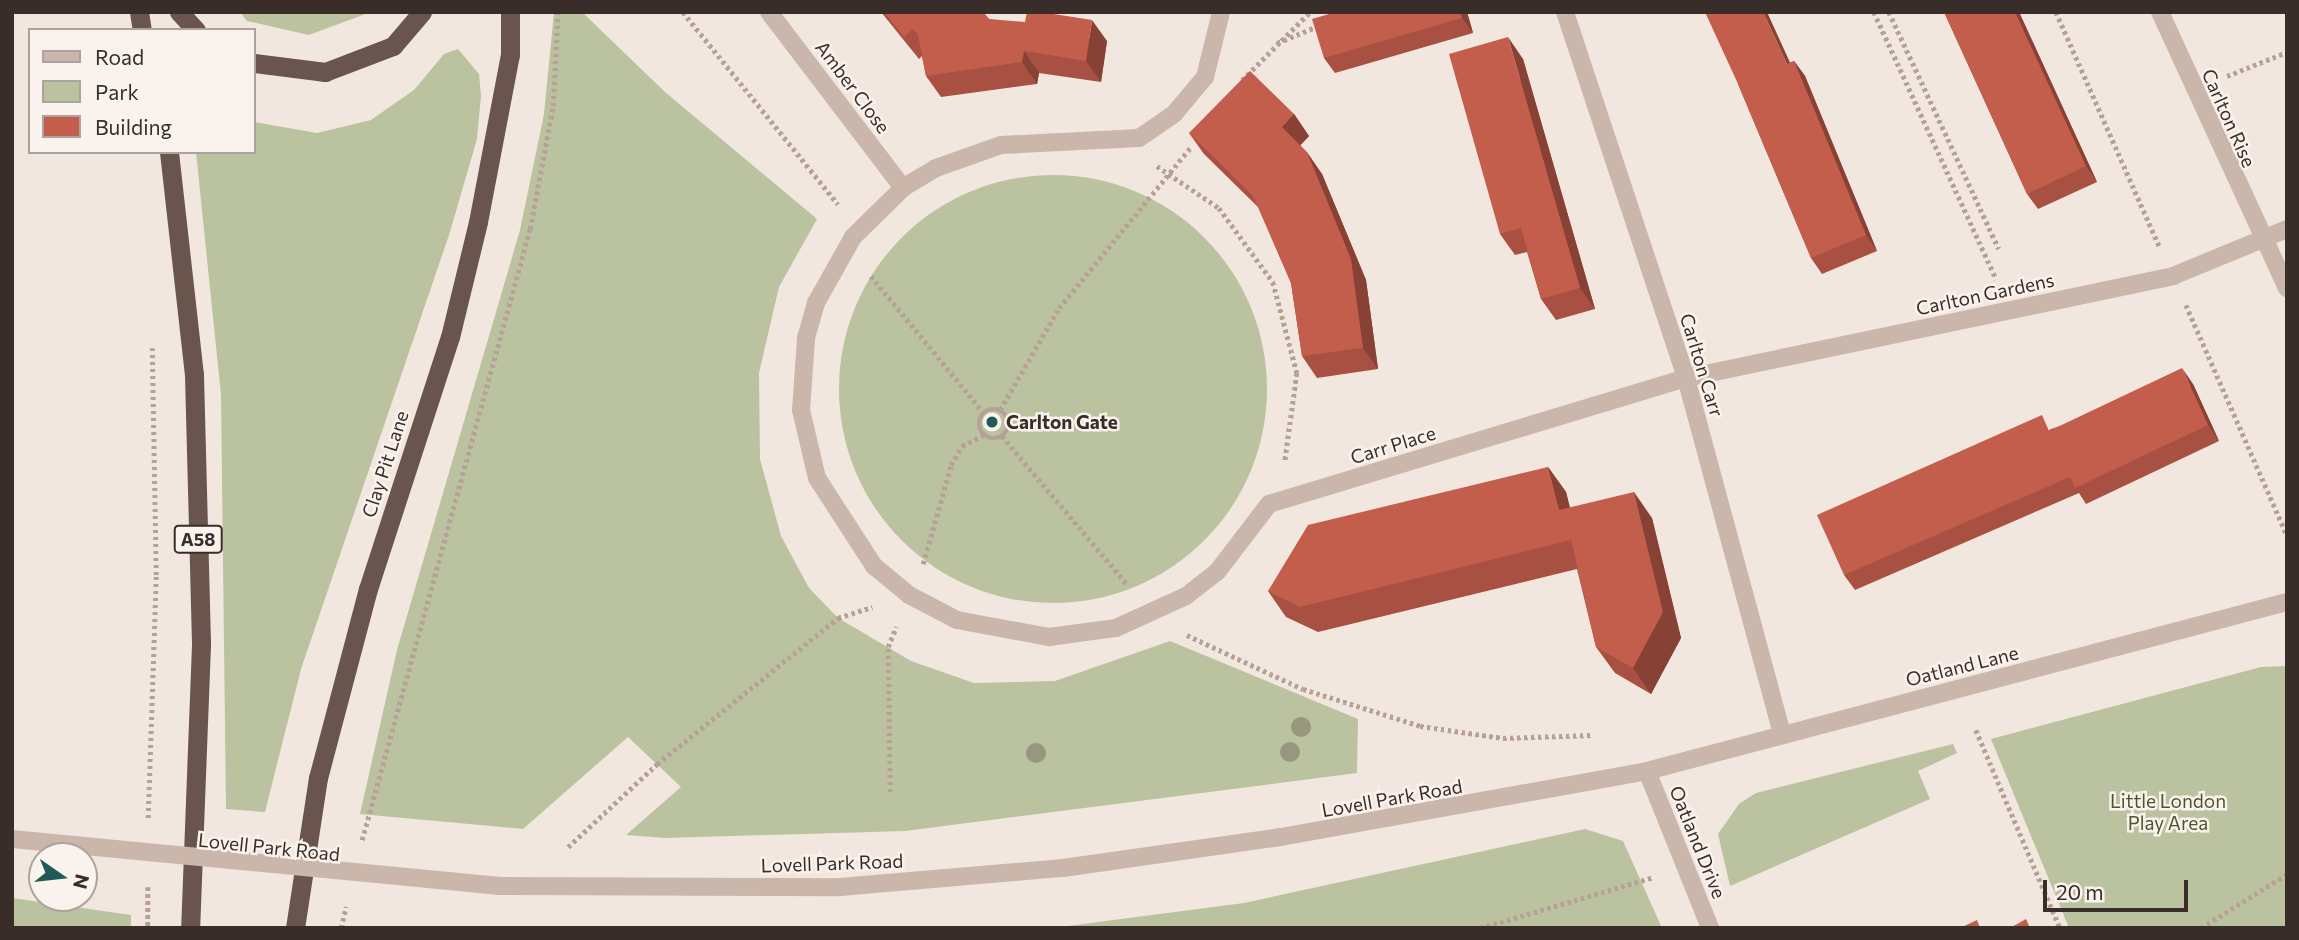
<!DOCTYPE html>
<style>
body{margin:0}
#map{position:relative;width:2299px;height:940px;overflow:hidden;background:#f2e7df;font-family:Commissioner,sans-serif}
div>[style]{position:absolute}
.green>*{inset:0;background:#bac29f}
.round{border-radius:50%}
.path>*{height:4.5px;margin-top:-2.25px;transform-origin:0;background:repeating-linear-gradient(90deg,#b7a095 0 3.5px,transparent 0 7px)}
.path>.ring{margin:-2.25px;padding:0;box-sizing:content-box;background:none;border:4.5px solid #b7a095;border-radius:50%}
.minor>*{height:18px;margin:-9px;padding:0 9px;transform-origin:9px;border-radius:9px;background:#cbb6ab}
.tertiary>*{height:18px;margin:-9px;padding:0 9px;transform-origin:9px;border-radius:9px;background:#cbb6ab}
.trunk>*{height:19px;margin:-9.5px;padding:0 9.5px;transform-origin:9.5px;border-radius:9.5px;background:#6a544e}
.tertiary-bridge>*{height:18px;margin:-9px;padding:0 9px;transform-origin:9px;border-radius:9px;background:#cbb6ab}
.trees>*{width:20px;height:20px;margin:-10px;border-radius:50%;background:#97977e}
.wall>*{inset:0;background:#a85041}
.shaded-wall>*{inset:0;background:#884135}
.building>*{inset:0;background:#c35d4c}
.dots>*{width:19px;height:19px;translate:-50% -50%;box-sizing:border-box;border:4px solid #faf2ec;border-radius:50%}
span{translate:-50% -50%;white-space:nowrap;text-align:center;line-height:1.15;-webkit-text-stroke:5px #faf2ec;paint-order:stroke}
.shield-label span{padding:2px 5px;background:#faf2ec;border:2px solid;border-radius:5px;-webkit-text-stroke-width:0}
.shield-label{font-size:18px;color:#392d2a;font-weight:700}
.street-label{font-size:19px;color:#392d2a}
.poi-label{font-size:19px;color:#392d2a;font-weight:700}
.left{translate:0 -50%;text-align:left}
.park-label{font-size:19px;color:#4c562e}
.frame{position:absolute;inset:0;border:14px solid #392d2a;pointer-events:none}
.legend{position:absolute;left:28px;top:28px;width:228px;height:126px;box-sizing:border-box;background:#faf2ec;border:2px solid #ada39e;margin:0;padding:9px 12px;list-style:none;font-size:21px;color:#392d2a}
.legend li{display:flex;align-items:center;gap:14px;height:35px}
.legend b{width:35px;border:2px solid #ada39e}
.north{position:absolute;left:28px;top:842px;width:70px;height:70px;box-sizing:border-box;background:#faf2ec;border:2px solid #ada39e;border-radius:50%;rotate:104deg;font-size:19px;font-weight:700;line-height:28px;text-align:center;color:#392d2a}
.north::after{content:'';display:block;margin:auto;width:24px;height:32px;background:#205a57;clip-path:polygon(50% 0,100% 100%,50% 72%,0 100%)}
.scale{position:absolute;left:2043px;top:880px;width:145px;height:32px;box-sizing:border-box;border:4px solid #392d2a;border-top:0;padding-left:9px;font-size:21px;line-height:24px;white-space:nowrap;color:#392d2a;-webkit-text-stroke:5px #faf2ec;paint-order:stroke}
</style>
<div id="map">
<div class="green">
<i style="clip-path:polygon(240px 12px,371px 12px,309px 35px,247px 21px)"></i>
<i style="clip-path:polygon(554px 12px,582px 12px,665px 92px,817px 219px,779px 287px,759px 373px,760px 459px,781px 536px,809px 588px,838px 618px,911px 661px,974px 683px,1055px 681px,1170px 641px,1358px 719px,1357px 773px,905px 831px,665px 838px,626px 835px,681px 787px,628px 737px,523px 829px,360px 814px,397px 650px,520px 230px,544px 114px)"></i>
<i style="clip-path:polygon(458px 49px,479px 74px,481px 96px,477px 139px,450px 232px,301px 669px,265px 812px,226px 809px,221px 395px,196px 152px,254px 152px,254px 122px,317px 133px,371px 120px,414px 90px,444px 54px)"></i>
<i class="round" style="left:839px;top:175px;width:428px;height:428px"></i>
<i style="clip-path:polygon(2287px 666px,2287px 928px,2069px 928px,1991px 739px,2261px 667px)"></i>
<i style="clip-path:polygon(1953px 744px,1957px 753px,1918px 771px,1930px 799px,1730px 886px,1718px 834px,1739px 804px,1756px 793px)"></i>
<i style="clip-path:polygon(1585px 829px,1623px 841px,1662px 928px,1052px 928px,1244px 903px)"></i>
<i style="clip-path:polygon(12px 898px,131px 915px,131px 928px,12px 928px)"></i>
</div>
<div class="path">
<i style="left:683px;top:12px;width:247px;rotate:51.1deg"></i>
<i style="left:1000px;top:12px;width:1px"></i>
<i style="left:1874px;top:12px;width:294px;rotate:65.4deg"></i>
<i style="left:1889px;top:12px;width:261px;rotate:65.1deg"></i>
<i style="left:2056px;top:12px;width:256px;rotate:66.2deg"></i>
<i style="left:1277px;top:43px;width:44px;rotate:-22.5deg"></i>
<i style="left:2227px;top:76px;width:65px;rotate:-21.8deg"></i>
<i style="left:1242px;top:80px;width:96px;rotate:-45deg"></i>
<i style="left:1157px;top:166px;width:75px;rotate:34.1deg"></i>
<i style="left:1219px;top:208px;width:92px;rotate:53.9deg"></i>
<i style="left:1273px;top:282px;width:94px;rotate:75.2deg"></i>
<i style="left:1297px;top:373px;width:90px;rotate:97.7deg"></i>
<i style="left:871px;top:276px;width:178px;rotate:50.5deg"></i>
<i style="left:2186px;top:305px;width:251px;rotate:66.3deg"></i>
<i class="ring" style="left:979px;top:409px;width:25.5px;height:25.5px"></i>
<i style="left:1000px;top:410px;width:118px;rotate:-60deg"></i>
<i style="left:1059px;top:308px;width:207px;rotate:-50.7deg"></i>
<i style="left:1002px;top:436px;width:195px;rotate:49.8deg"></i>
<i style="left:923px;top:564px;width:103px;rotate:-74.2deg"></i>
<i style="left:951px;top:465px;width:22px;rotate:-60deg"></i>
<i style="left:962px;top:446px;width:25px;rotate:-27deg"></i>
<i style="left:1187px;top:635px;width:128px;rotate:25deg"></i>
<i style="left:1303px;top:689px;width:123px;rotate:17.5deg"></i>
<i style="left:1420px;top:726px;width:84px;rotate:8.2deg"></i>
<i style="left:1503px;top:738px;width:89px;rotate:-1.9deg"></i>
<i style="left:1976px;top:730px;width:215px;rotate:67deg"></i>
<i style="left:890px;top:792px;width:145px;rotate:-90.8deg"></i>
<i style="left:888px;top:647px;width:22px;rotate:-68deg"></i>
<i style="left:148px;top:818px;width:243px;rotate:-88.1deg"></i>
<i style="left:156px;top:575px;width:227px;rotate:-91deg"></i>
<i style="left:362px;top:840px;width:634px;rotate:-74.63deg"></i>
<i style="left:530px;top:229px;width:125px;rotate:-79.4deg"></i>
<i style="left:553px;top:106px;width:94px;rotate:-87deg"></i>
<i style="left:568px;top:847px;width:122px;rotate:-43deg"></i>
<i style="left:657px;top:764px;width:233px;rotate:-38.9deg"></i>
<i style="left:838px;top:618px;width:36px;rotate:-18deg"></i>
<i style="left:148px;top:887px;width:41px;rotate:90deg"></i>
<i style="left:341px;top:928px;width:22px;rotate:-77deg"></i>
<i style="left:1480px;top:928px;width:181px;rotate:-16.3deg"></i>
<i style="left:2201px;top:928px;width:102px;rotate:-32.1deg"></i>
</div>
<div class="minor">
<i style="left:769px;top:12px;width:221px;rotate:52.7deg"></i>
<i style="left:1221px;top:12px;width:67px;rotate:103.8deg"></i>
<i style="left:1205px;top:77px;width:48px;rotate:130deg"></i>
<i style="left:1174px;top:114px;width:42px;rotate:145.6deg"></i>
<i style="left:1139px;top:138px;width:138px;rotate:177.1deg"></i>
<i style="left:1001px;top:145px;width:69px;rotate:160.5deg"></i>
<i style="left:936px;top:168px;width:39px;rotate:149deg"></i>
<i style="left:903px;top:188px;width:70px;rotate:135.6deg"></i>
<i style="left:853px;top:237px;width:76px;rotate:119.3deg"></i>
<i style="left:816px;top:303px;width:37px;rotate:106deg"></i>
<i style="left:806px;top:339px;width:71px;rotate:94deg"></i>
<i style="left:801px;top:410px;width:70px;rotate:76.8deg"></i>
<i style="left:817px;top:478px;width:105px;rotate:57.1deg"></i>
<i style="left:874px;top:566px;width:45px;rotate:39.6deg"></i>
<i style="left:909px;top:595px;width:54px;rotate:27.5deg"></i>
<i style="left:957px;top:620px;width:94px;rotate:10.5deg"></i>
<i style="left:1049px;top:637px;width:68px;rotate:-7.7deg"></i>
<i style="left:1116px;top:628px;width:77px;rotate:-24.6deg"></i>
<i style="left:1186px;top:596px;width:39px;rotate:-38deg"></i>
<i style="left:1217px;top:572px;width:86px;rotate:-52.6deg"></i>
<i style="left:1269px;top:504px;width:436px;rotate:-16.8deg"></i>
<i style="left:1686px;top:378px;width:498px;rotate:-11.8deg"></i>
<i style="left:2173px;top:276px;width:123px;rotate:-22.4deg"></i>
<i style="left:1565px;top:12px;width:385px;rotate:71.7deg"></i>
<i style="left:1686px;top:378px;width:370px;rotate:74.9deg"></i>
<i style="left:2160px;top:12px;width:304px;rotate:65.3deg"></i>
<i style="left:1647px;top:771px;width:169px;rotate:68.1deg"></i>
</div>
<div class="tertiary">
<i style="left:498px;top:886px;width:342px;rotate:0.2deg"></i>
<i style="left:840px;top:887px;width:224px;rotate:-4.9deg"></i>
<i style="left:1063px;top:868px;width:220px;rotate:-8.1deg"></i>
<i style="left:1281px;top:837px;width:372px;rotate:-10.2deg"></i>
<i style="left:1647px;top:771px;width:662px;rotate:-14.79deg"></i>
</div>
<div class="trunk">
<i style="left:139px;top:12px;width:18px;rotate:81deg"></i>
<i style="left:179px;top:12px;width:25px;rotate:47deg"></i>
<i style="left:254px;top:63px;width:72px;rotate:7.2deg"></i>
<i style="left:325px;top:72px;width:73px;rotate:-20.9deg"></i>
<i style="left:393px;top:46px;width:45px;rotate:-49.5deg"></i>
<i style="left:169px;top:152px;width:224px;rotate:83.6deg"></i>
<i style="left:194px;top:375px;width:270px;rotate:88.5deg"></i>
<i style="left:201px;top:645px;width:283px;rotate:92.2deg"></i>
<i style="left:295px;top:928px;width:152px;rotate:-81.3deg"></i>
<i style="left:318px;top:778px;width:196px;rotate:-75.2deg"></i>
<i style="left:368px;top:589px;width:265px;rotate:-72deg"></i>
<i style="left:450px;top:337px;width:118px;rotate:-76.3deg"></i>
<i style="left:478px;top:222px;width:170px;rotate:-79.2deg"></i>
<i style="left:510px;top:55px;width:43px;rotate:-90deg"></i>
</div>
<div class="tertiary-bridge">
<i style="left:12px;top:839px;width:488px;rotate:5.5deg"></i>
</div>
<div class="trees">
<i style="left:1301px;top:727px"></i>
<i style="left:1290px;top:752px"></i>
<i style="left:1036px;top:753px"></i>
</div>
<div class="wall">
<i style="clip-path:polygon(881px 12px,983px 12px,989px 19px,1107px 41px,1101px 82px,1039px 73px,1037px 84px,941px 97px,926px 76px,922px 56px,919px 59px)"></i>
<i style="clip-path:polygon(1336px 12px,1467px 12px,1473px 33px,1335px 73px,1324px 58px)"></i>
<i style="clip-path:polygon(1944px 12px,2019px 12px,2097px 182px,2038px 209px,2027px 194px)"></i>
<i style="clip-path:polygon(1523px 59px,1595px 309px,1556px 320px,1541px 299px,1527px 252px,1515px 255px,1500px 234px)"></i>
<i style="clip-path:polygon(1794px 61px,1805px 76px,1877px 251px,1822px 274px,1811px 258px,1738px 84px)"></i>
<i style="clip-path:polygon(1294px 114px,1309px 136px,1300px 145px,1322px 174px,1366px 280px,1378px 369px,1317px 378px,1302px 356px,1291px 283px,1259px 208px,1204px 154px,1189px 133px)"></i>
<i style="clip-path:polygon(2193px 384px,2219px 441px,2086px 504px,2079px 493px,1855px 590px,1844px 575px,2051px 429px)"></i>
<i style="clip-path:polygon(1548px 467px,1566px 492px,1570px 508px,1652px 518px,1681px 638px,1651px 694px,1615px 673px,1596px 647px,1577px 569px,1318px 632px,1286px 617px,1268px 591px)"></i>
</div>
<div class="shaded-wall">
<i style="clip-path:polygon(1460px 12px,1467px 12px,1473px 33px,1462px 18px)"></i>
<i style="clip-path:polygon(1763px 12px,1767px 12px,1798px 80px,1787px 64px)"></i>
<i style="clip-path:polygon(2015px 12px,2019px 12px,2097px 182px,2086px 166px)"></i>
<i style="clip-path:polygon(1092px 20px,1107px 41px,1101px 82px,1086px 61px)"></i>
<i style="clip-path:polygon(1508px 37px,1523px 59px,1595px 309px,1580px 288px)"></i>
<i style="clip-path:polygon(1024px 51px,1039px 73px,1037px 84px,1022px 62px)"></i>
<i style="clip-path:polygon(1794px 61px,1805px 76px,1877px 251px,1866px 235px)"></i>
<i style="clip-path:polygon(1294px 114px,1309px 136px,1297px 149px,1282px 127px)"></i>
<i style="clip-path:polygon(1307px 152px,1322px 174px,1366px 280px,1378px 369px,1363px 348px)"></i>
<i style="clip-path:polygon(2182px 368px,2193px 384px,2219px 441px,2208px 425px)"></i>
<i style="clip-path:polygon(1548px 467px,1566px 492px,1577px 536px,1559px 510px)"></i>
<i style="clip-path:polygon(1634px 492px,1652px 518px,1681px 638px,1651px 694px,1633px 668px)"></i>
</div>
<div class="building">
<i style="clip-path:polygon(884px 12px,983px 12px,989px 19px,1025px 22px,1027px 12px,1041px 12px,1092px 20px,1086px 61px,1024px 51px,1022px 62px,926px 76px,918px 35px,913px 29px,904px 37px)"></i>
<i style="clip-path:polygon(1336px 12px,1460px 12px,1462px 18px,1324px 58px,1312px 19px)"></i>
<i style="clip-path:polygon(1705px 12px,1763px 12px,1787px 64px,1794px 61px,1866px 235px,1811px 258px,1738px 84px)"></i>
<i style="clip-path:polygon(1944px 12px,2015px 12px,2086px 166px,2027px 194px)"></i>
<i style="clip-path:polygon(1508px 37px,1580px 288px,1541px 299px,1521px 228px,1500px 234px,1449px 54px)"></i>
<i style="clip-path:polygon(1250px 71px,1294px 114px,1282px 127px,1307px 152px,1351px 259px,1363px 348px,1302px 356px,1291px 283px,1253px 196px,1189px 133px)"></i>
<i style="clip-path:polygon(2182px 368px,2208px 425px,2075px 488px,2070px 477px,1844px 575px,1817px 515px,2042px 415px,2049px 431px)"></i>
<i style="clip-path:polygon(1548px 467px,1559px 510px,1634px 492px,1663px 612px,1633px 668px,1596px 647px,1571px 540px,1300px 607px,1268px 591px,1308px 525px)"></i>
<i style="clip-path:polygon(2026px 919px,2030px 928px,2010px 928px)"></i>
<i style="clip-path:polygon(1977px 920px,1980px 928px,1960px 928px)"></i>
</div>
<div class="dots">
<i style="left:992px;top:422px;background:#205a57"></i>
</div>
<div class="shield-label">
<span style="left:198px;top:539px">A58</span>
</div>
<div class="street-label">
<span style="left:853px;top:87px;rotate:53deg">Amber Close</span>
<span style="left:2229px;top:118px;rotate:66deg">Carlton Rise</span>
<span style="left:1985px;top:294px;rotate:-12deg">Carlton Gardens</span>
<span style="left:1702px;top:365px;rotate:73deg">Carlton Carr</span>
<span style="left:1393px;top:445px;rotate:-17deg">Carr Place</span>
<span style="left:385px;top:464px;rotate:-72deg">Clay Pit Lane</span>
<span style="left:1962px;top:666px;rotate:-14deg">Oatland Lane</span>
<span style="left:1392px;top:798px;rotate:-10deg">Lovell Park Road</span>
<span style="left:1698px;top:842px;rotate:68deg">Oatland Drive</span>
<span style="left:269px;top:847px;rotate:6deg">Lovell Park Road</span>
<span style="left:832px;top:863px;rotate:-2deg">Lovell Park Road</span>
</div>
<div class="poi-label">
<span class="left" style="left:1006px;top:422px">Carlton Gate</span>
</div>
<div class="park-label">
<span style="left:2168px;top:812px">Little London<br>Play Area</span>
</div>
<div class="frame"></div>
<ul class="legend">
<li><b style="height:9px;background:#cbb6ab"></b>Road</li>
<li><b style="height:19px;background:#bac29f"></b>Park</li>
<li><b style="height:19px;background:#c35d4c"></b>Building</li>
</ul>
<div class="north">N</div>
<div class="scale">20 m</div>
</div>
